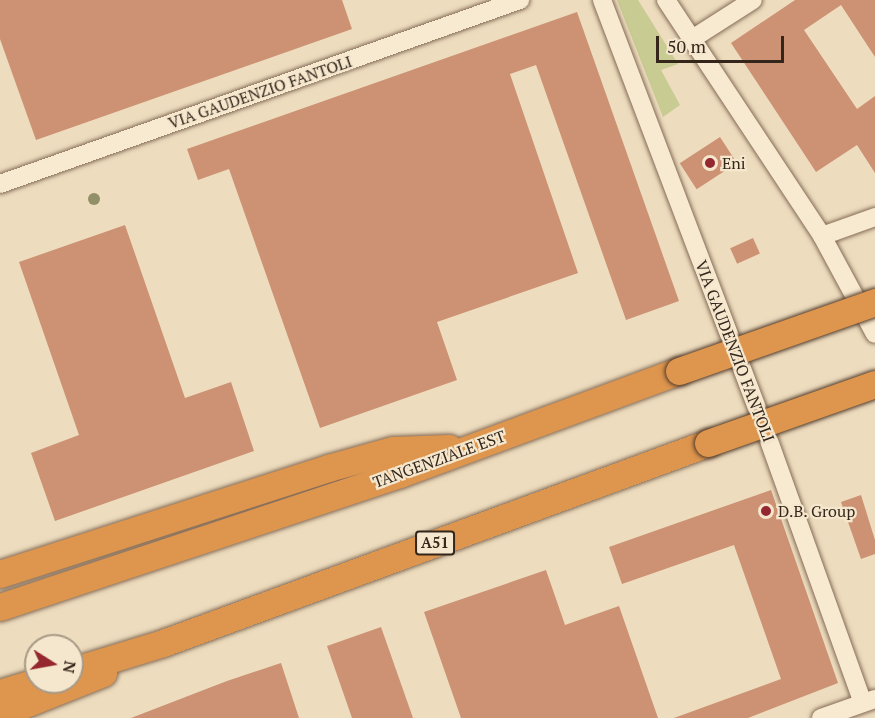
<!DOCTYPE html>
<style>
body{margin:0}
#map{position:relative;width:875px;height:718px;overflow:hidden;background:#eddcbe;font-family:"PT Serif",serif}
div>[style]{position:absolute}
.green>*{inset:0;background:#c8cb92}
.building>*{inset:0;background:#cc9273;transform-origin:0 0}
.roads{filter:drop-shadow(0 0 2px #856c57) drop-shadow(0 0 2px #856c57)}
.minor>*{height:18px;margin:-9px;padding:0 9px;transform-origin:9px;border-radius:9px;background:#f8ead0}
.highway>*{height:27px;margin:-13.5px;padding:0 13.5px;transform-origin:13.5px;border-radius:13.5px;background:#de954d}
.bridges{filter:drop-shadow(0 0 2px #523b2b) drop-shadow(0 0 2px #523b2b)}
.highway-bridge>*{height:27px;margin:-13.5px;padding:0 13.5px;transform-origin:13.5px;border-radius:13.5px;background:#de954d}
.trees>*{width:12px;height:12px;margin:-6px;border-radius:50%;background:#929068}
.dots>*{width:16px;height:16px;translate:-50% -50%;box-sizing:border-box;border:3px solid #f5e7cd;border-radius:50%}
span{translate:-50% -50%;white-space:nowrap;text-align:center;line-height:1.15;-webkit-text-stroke:4.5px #f5e7cd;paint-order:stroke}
.shield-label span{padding:2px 4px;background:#f5e7cd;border:2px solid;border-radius:4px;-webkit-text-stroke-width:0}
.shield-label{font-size:15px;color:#34261b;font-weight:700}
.street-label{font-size:16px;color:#34261b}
.poi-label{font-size:16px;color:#34261b}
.left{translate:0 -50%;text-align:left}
.north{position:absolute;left:24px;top:634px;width:60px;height:60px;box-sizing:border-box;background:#f5e7cd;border:2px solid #a89a86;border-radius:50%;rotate:101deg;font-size:16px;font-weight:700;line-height:24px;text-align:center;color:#34261b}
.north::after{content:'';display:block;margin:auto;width:21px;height:27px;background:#94272f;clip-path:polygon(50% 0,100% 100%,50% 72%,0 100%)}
.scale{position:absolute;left:656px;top:36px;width:128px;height:27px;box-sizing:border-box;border:3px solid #34261b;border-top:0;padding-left:8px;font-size:18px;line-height:21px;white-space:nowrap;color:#34261b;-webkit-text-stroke:4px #f5e7cd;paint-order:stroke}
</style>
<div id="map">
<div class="green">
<i style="clip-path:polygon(617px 0,638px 0,678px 64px,661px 70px,680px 105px,663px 117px)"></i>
</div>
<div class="building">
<i style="clip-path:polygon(0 0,342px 0,352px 29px,36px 140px,0 39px)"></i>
<i style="clip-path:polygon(795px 0,875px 0,875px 57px,841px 5px,804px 30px,857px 109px,875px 96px,875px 173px,857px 145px,816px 172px,731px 43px)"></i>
<i style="clip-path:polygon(577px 12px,679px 301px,626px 320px,536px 65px,510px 74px,578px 273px,437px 322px,457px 380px,320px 428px,229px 169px,198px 180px,187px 149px)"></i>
<i style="left:720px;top:137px;width:31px;height:48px;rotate:57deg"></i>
<i style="clip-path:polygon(125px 225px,185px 398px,231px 382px,254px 451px,55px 521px,31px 453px,79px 435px,19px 262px)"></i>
<i style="left:753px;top:238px;width:17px;height:25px;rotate:66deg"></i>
<i style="clip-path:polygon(771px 490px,838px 683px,748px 718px,674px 718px,781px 679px,734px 545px,622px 584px,609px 547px)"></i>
<i style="clip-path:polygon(861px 495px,875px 540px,875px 554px,861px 559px,841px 502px)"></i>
<i style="clip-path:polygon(546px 570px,565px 625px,619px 606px,658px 718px,461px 718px,424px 612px)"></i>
<i style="clip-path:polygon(381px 627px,413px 718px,352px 718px,327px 646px)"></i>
<i style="clip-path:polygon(281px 663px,299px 718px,131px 718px,227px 681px)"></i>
</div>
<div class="roads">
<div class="minor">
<i style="left:602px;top:0;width:454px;rotate:69.2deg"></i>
<i style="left:763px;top:424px;width:296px;rotate:70.3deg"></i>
<i style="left:666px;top:0;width:283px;rotate:56.5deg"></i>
<i style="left:822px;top:236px;width:111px;rotate:61.6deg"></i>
<i style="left:692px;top:39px;width:72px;rotate:-32.6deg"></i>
<i style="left:0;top:184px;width:552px;rotate:-19.49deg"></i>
<i style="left:822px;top:236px;width:56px;rotate:-19.7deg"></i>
<i style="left:821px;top:718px;width:57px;rotate:-19.4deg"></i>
</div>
<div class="highway">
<i style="left:0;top:574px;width:345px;rotate:-17.9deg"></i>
<i style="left:328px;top:468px;width:67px;rotate:-15.5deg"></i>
<i style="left:393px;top:450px;width:56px;rotate:-2deg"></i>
<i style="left:0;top:607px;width:422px;rotate:-18.4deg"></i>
<i style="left:400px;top:474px;width:297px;rotate:-20.3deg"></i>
<i style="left:72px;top:671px;width:95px;rotate:-17.1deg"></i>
<i style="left:163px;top:643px;width:581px;rotate:-20.15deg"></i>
<i style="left:0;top:693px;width:38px;rotate:-17deg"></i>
<i style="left:0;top:714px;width:111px;rotate:-21.7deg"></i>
</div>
</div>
<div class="bridges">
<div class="highway-bridge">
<i style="left:679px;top:371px;width:208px;rotate:-19.4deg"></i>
<i style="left:708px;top:443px;width:177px;rotate:-19.5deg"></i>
</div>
</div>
<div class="trees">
<i style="left:94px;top:199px"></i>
</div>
<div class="dots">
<i style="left:710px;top:163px;background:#94272f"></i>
<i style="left:766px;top:511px;background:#94272f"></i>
</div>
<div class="shield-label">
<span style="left:435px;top:543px">A51</span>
</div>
<div class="street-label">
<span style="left:260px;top:92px;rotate:-19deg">VIA GAUDENZIO FANTOLI</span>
<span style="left:735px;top:351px;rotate:69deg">VIA GAUDENZIO FANTOLI</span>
<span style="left:439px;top:459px;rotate:-20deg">TANGENZIALE EST</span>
</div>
<div class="poi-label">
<span class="left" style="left:722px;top:163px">Eni</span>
<span class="left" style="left:778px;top:511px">D.B. Group</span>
</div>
<div class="north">N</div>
<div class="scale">50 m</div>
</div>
